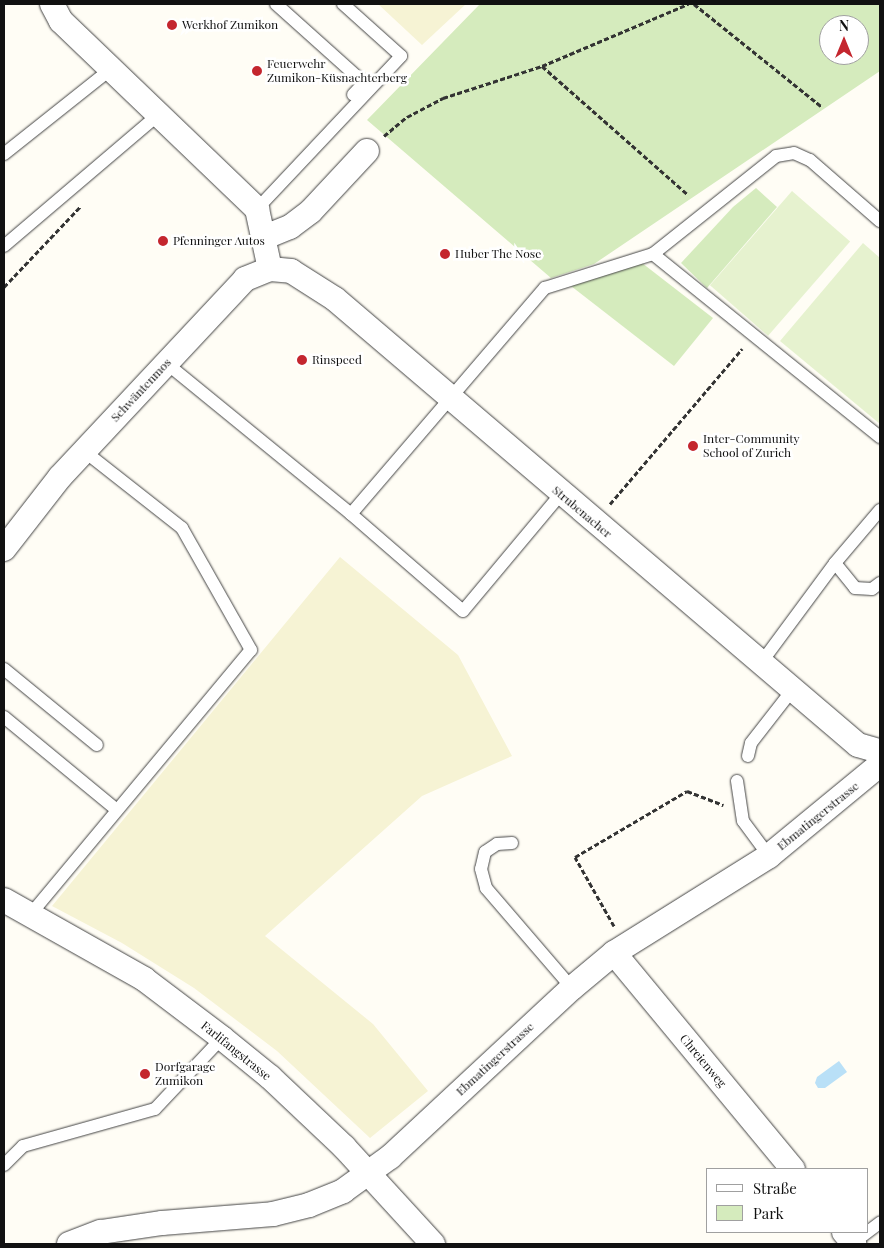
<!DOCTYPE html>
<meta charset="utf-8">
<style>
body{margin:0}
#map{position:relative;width:884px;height:1248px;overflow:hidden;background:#fffdf5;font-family:"Playfair Display",serif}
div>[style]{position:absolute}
.farmland>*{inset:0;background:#f6f3d4}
.green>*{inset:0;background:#d5ebbd}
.pitch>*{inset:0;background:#e6f2cf;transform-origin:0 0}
.water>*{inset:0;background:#b9e0f7}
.path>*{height:3px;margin-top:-1.5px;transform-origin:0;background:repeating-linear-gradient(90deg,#333 0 5px,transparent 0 7.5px)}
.roads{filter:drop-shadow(0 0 1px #444) drop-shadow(0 0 1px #444)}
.lane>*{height:12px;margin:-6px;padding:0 6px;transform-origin:6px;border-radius:6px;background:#fff}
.street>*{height:24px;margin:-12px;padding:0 12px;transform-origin:12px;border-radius:12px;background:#fff}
.dots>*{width:14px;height:14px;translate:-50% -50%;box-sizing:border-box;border:2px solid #fff;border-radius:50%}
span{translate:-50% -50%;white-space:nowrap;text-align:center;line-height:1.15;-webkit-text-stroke:5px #fff;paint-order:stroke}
.poi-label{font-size:12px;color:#111}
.left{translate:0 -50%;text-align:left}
.street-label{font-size:12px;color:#111}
.frame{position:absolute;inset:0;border:5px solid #111;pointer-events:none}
.legend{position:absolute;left:706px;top:1168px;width:162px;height:65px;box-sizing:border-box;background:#fff;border:1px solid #a0a0a0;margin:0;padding:6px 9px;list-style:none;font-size:15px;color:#111}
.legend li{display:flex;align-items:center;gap:10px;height:25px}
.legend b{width:25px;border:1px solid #a0a0a0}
.north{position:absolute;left:819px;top:15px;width:50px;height:50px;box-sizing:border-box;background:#fff;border:1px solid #a0a0a0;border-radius:50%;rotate:0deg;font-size:14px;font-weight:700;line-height:20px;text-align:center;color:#111}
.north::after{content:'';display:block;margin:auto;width:18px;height:22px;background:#c4262e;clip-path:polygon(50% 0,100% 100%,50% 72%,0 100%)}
</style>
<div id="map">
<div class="farmland">
<i style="clip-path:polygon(378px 4px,466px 4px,422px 45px)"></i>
<i style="clip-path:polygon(340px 557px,458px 655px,512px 756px,422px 796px,265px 936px,373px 1024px,428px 1091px,370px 1138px,277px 1051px,194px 988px,122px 943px,52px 906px)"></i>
</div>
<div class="green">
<i style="clip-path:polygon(evenodd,480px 4px,880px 4px,880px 71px,594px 264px,551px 278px,367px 120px,480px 4px,829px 25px,859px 25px,859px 55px,829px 55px,829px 25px)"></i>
<i style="clip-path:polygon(756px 188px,777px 207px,707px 288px,681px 263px,733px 207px)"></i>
<i style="clip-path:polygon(642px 263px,713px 318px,674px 366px,571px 286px)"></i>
</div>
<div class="pitch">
<i style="left:792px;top:191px;width:77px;height:125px;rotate:41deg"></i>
<i style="clip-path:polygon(863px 243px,880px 258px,880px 424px,780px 341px)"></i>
</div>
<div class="water">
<i style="clip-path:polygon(839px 1061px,847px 1072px,825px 1088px,818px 1088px,815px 1083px,817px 1077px)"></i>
</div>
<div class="path">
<i style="left:694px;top:4px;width:164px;rotate:38.8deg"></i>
<i style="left:542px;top:66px;width:193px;rotate:41.4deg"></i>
<i style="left:384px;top:136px;width:30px;rotate:-40deg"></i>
<i style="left:407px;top:117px;width:41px;rotate:-27.8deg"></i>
<i style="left:443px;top:98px;width:104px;rotate:-17.9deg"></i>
<i style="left:542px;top:66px;width:159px;rotate:-23deg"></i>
<i style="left:4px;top:287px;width:112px;rotate:-46.5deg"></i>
<i style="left:610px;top:504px;width:204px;rotate:-49.6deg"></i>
<i style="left:614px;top:926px;width:79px;rotate:-119.5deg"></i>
<i style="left:575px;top:857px;width:130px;rotate:-30.5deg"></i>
<i style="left:687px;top:791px;width:39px;rotate:21deg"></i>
</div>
<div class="roads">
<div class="lane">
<i style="left:276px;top:4px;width:118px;rotate:41.9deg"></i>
<i style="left:364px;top:83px;width:16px;rotate:133deg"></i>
<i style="left:4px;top:154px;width:137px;rotate:-38.5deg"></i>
<i style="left:257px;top:209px;width:210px;rotate:-46.7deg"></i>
<i style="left:401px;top:56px;width:78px;rotate:-138.1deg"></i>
<i style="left:4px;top:246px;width:205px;rotate:-40.4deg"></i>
<i style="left:653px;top:254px;width:292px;rotate:38.9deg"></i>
<i style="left:166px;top:363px;width:239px;rotate:39.2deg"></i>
<i style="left:351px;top:514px;width:148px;rotate:40.9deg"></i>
<i style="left:463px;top:611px;width:151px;rotate:-50.1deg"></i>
<i style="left:351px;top:514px;width:298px;rotate:-49.4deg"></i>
<i style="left:545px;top:288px;width:113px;rotate:-17.5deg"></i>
<i style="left:653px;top:254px;width:157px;rotate:-38.5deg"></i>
<i style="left:776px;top:156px;width:18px;rotate:-9deg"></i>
<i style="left:794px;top:153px;width:17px;rotate:24deg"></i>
<i style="left:810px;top:160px;width:93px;rotate:41.1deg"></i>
<i style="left:835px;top:563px;width:32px;rotate:51deg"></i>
<i style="left:855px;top:588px;width:17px;rotate:3deg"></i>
<i style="left:872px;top:589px;width:10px;rotate:-37deg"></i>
<i style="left:761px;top:663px;width:124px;rotate:-53.5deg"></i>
<i style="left:835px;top:563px;width:70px;rotate:-49.7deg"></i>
<i style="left:4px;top:669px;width:120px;rotate:39.3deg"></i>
<i style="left:4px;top:717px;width:146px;rotate:39.5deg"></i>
<i style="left:748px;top:756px;width:13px;rotate:-77deg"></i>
<i style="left:751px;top:743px;width:68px;rotate:-52.1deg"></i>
<i style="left:737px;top:781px;width:40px;rotate:81.5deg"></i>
<i style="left:743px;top:821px;width:44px;rotate:53.4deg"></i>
<i style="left:512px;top:843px;width:15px;rotate:176deg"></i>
<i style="left:497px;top:844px;width:14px;rotate:146deg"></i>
<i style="left:485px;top:852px;width:17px;rotate:103deg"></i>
<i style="left:481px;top:869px;width:20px;rotate:75deg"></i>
<i style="left:486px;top:888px;width:132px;rotate:49.3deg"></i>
<i style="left:30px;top:915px;width:345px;rotate:-50.2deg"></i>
<i style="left:251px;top:650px;width:140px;rotate:-119.5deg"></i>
<i style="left:182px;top:528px;width:125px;rotate:-141.8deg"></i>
<i style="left:4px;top:1165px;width:27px;rotate:-45deg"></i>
<i style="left:23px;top:1146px;width:137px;rotate:-15.7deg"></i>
<i style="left:155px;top:1109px;width:98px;rotate:-46.7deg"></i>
<i style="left:853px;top:1243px;width:34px;rotate:-37deg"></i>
</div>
<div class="street">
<i style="left:52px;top:4px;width:19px;rotate:62deg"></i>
<i style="left:61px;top:21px;width:272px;rotate:43.8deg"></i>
<i style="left:257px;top:209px;width:61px;rotate:77.8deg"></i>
<i style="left:265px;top:237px;width:27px;rotate:-22deg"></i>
<i style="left:290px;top:227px;width:26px;rotate:-37deg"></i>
<i style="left:311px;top:211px;width:82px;rotate:-47deg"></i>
<i style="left:4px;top:549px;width:91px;rotate:-52.1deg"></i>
<i style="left:60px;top:477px;width:271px;rotate:-46.9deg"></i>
<i style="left:245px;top:279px;width:27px;rotate:-22deg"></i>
<i style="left:270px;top:269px;width:21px;rotate:5deg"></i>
<i style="left:291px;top:271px;width:52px;rotate:32.5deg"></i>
<i style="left:335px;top:299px;width:687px;rotate:40.46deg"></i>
<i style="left:858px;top:745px;width:19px;rotate:16deg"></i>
<i style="left:4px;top:900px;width:161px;rotate:29.4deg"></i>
<i style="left:144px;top:979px;width:98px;rotate:37.1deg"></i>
<i style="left:222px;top:1038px;width:62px;rotate:39.1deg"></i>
<i style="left:270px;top:1077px;width:102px;rotate:43.4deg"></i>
<i style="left:344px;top:1147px;width:132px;rotate:47.5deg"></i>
<i style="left:614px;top:953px;width:281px;rotate:50.4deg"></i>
<i style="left:844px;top:1232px;width:16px;rotate:50deg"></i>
<i style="left:69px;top:1244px;width:34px;rotate:-21deg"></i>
<i style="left:101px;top:1232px;width:62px;rotate:-8.4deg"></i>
<i style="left:162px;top:1223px;width:111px;rotate:-4.6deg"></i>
<i style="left:273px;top:1214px;width:37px;rotate:-14deg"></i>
<i style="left:309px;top:1205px;width:37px;rotate:-22deg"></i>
<i style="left:343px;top:1191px;width:58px;rotate:-35.9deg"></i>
<i style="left:390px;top:1157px;width:248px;rotate:-42.9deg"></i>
<i style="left:572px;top:988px;width:55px;rotate:-39.8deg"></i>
<i style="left:614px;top:953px;width:183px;rotate:-32deg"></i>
<i style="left:769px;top:856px;width:141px;rotate:-39.5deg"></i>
</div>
</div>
<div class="dots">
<i style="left:172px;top:25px;background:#c4262e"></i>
<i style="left:257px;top:71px;background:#c4262e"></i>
<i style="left:163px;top:241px;background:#c4262e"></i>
<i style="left:445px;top:254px;background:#c4262e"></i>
<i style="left:302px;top:360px;background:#c4262e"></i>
<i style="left:693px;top:446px;background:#c4262e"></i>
<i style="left:145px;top:1074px;background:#c4262e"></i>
</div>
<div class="poi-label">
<span class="left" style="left:182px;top:25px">Werkhof Zumikon</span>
<span class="left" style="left:267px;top:71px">Feuerwehr<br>Zumikon-Küsnachterberg</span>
<span class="left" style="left:173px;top:241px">Pfenninger Autos</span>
<span class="left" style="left:455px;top:254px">Huber The Nose</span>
<span class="left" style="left:312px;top:360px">Rinspeed</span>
<span class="left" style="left:703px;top:446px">Inter-Community<br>School of Zurich</span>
<span class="left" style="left:155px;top:1074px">Dorfgarage<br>Zumikon</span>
</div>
<div class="street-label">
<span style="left:141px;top:390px;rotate:-47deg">Schwäntenmos</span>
<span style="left:582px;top:512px;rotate:40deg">Strubenacher</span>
<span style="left:818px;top:816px;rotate:-39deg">Ebmatingerstrasse</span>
<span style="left:236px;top:1051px;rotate:39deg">Farlifangstrasse</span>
<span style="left:495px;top:1059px;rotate:-43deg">Ebmatingerstrasse</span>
<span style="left:703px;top:1061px;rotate:50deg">Chreienweg</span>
</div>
<div class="frame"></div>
<ul class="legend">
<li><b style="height:6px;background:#fff"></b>Straße</li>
<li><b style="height:14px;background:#d5ebbd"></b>Park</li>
</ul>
<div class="north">N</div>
</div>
